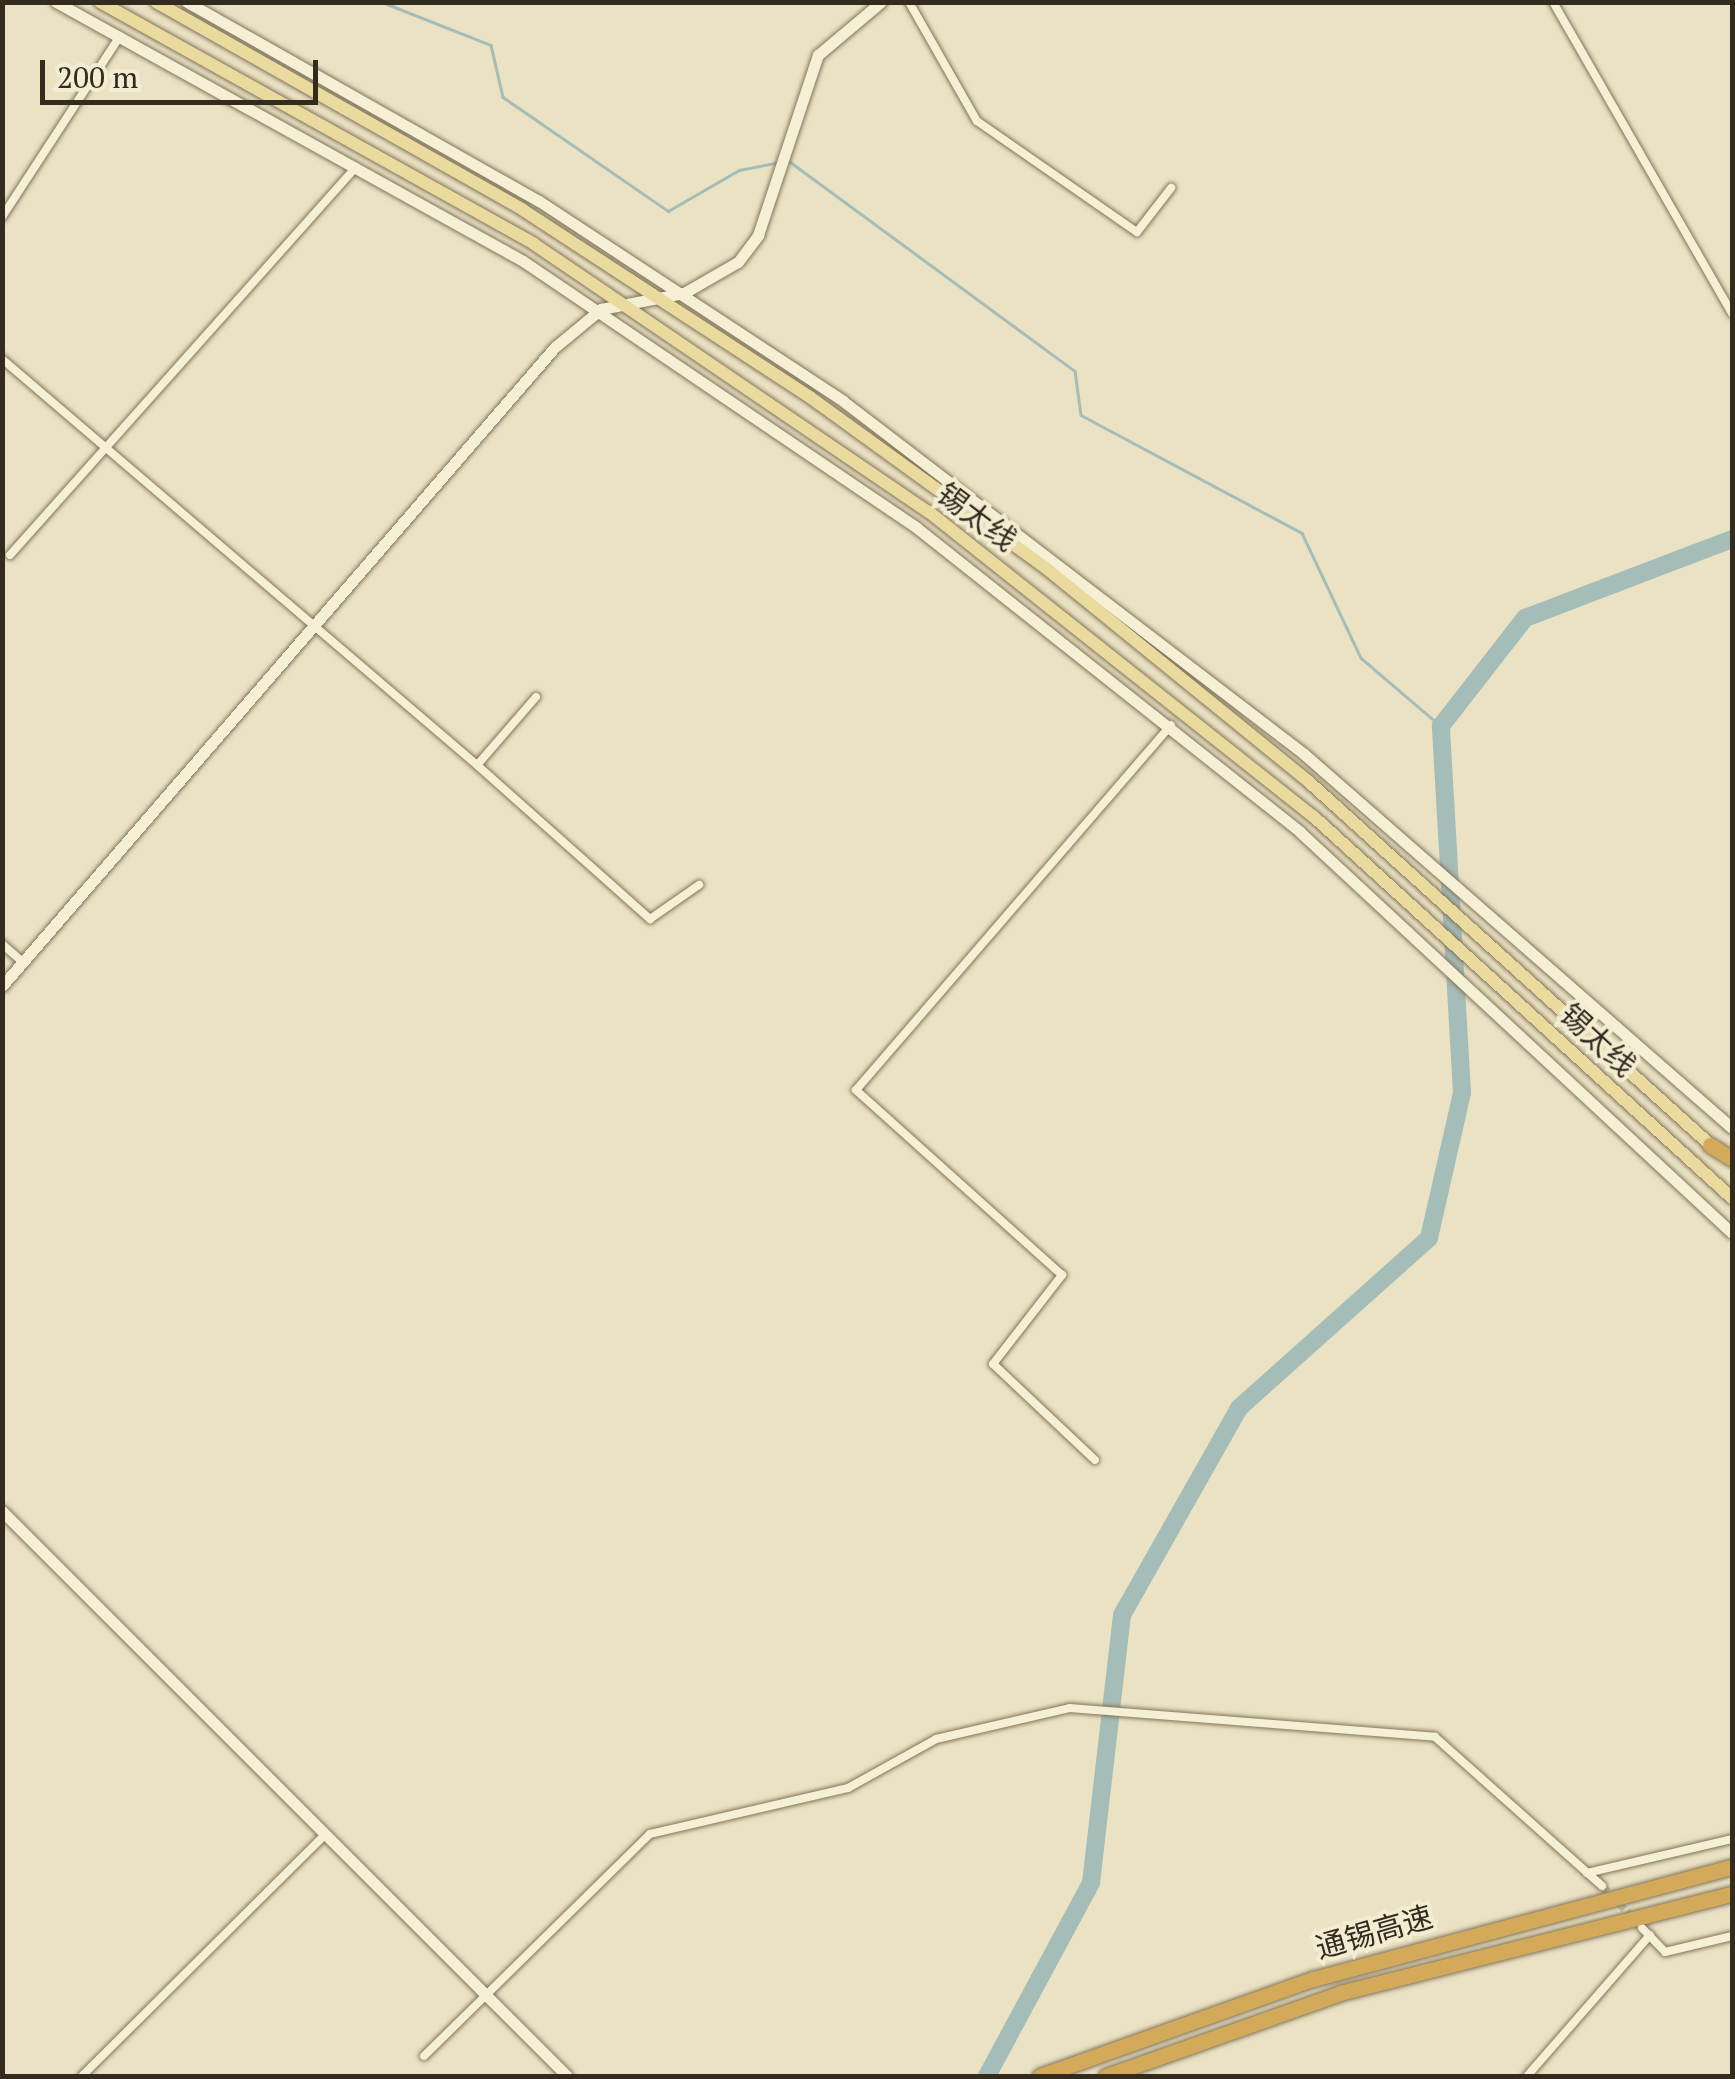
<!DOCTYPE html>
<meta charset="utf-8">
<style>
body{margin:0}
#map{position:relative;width:1735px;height:2079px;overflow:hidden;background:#eae2c3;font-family:"PT Serif","Noto Sans SC",serif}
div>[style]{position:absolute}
.stream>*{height:2.5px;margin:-1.25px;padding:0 1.25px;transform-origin:1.25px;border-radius:1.25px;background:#a5bdb8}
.river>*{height:18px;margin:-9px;padding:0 9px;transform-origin:9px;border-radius:9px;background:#a5bdb8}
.street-tunnel>*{height:8px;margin-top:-4px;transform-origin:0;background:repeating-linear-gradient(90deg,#c5bda2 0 8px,transparent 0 12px)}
.roads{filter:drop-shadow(0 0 2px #82745b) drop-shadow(0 0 2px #82745b)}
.street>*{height:8px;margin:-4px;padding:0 4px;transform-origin:4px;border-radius:4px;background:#f5efd5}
.secondary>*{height:11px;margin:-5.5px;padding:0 5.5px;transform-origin:5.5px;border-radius:5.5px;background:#f5efd5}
.primary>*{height:12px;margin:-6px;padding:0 6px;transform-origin:6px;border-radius:6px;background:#eada9d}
.highway>*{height:15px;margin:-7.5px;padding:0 7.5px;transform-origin:7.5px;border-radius:7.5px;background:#d3aa5a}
span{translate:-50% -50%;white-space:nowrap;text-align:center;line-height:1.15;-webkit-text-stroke:8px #f2ecd2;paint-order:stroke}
.street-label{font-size:30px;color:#332b1e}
.frame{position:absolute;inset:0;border:5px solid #332b1e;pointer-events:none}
.scale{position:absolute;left:40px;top:60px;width:278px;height:45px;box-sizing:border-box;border:5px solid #332b1e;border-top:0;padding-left:12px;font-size:30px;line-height:35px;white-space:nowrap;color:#332b1e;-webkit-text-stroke:8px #f2ecd2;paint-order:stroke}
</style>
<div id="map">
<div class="stream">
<i style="left:382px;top:2px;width:117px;rotate:21.5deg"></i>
<i style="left:491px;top:45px;width:53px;rotate:77deg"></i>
<i style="left:503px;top:97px;width:201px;rotate:34.6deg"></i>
<i style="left:668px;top:211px;width:82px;rotate:-30deg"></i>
<i style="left:739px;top:170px;width:38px;rotate:-11deg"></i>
<i style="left:789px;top:161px;width:355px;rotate:36.3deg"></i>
<i style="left:1075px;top:371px;width:44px;rotate:82.2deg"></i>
<i style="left:1081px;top:415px;width:251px;rotate:28.1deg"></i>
<i style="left:1302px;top:533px;width:138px;rotate:64.7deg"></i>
<i style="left:1361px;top:658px;width:105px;rotate:40.4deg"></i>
</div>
<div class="river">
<i style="left:987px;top:2076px;width:219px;rotate:-61.7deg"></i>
<i style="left:1091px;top:1883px;width:270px;rotate:-83.4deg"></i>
<i style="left:1122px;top:1615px;width:238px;rotate:-60.5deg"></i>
<i style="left:1239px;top:1408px;width:255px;rotate:-41.8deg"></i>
<i style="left:1429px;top:1238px;width:149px;rotate:-77.2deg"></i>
<i style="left:1462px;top:1093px;width:368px;rotate:-93.3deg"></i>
<i style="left:1441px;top:726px;width:137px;rotate:-52.1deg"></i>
<i style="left:1525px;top:618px;width:222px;rotate:-20.9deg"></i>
</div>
<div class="street-tunnel">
<i style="left:1602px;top:1886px;width:46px;rotate:45.9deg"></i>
</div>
<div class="roads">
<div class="street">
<i style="left:909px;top:2px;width:137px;rotate:60.3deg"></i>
<i style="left:977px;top:121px;width:195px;rotate:34.8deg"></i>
<i style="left:1137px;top:232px;width:56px;rotate:-52.3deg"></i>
<i style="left:1553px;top:2px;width:359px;rotate:60.1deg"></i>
<i style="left:2px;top:217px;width:216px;rotate:-56.9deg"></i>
<i style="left:2px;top:359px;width:625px;rotate:40.52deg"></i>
<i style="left:10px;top:555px;width:520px;rotate:-48.27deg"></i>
<i style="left:536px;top:697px;width:90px;rotate:130.9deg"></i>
<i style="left:477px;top:765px;width:232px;rotate:41.7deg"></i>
<i style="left:650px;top:919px;width:60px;rotate:-34.8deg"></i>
<i style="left:2px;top:944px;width:28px;rotate:41deg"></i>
<i style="left:1095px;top:1460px;width:140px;rotate:-136.7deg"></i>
<i style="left:993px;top:1364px;width:113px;rotate:-52.2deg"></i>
<i style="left:1062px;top:1275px;width:277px;rotate:-138.1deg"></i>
<i style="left:856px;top:1090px;width:482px;rotate:-49.2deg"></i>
<i style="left:1587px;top:1873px;width:149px;rotate:-13.2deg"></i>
<i style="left:1642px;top:1928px;width:33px;rotate:46deg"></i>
<i style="left:1665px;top:1952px;width:69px;rotate:-13.4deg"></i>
<i style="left:424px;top:2056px;width:317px;rotate:-44.5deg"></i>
<i style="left:650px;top:1834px;width:203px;rotate:-13.1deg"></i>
<i style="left:848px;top:1788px;width:101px;rotate:-29.1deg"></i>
<i style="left:936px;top:1739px;width:138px;rotate:-13deg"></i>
<i style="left:1070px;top:1708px;width:366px;rotate:4.5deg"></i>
<i style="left:1435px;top:1737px;width:224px;rotate:41.7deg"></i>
<i style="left:82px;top:2076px;width:344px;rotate:-44.8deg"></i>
<i style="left:1527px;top:2076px;width:187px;rotate:-48.9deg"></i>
</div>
<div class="secondary">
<i style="left:56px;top:2px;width:534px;rotate:29.01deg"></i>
<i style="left:523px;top:261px;width:476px;rotate:34.1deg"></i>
<i style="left:917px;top:528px;width:489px;rotate:38.4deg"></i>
<i style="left:1300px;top:832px;width:589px;rotate:42.87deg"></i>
<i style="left:187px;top:2px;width:404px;rotate:29.5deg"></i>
<i style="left:539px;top:201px;width:364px;rotate:33.3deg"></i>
<i style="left:843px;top:401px;width:581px;rotate:37.44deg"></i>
<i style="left:1304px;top:754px;width:568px;rotate:41.15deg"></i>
<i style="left:2px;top:986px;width:845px;rotate:-49.13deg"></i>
<i style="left:555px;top:347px;width:60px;rotate:-39.6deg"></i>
<i style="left:601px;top:309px;width:85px;rotate:-10.9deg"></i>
<i style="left:684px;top:293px;width:62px;rotate:-29.9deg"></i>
<i style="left:738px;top:262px;width:34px;rotate:-53deg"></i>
<i style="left:758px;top:235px;width:190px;rotate:-71.6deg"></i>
<i style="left:818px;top:55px;width:82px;rotate:-40.1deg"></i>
<i style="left:2px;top:1511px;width:799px;rotate:45deg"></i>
</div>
<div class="primary">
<i style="left:100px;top:2px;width:497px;rotate:29.1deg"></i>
<i style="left:534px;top:244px;width:477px;rotate:34.2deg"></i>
<i style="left:929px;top:512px;width:490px;rotate:38.4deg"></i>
<i style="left:1313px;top:816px;width:567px;rotate:42.36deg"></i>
<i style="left:156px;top:2px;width:422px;rotate:29.5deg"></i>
<i style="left:523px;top:210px;width:344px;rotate:33.1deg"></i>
<i style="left:811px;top:398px;width:291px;rotate:35.9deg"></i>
<i style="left:1047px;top:569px;width:338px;rotate:39.1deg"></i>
<i style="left:1309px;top:782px;width:549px;rotate:42.12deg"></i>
</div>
<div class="highway">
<i style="left:1710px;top:1145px;width:26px;rotate:32deg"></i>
<i style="left:1040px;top:2076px;width:290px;rotate:-19.6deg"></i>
<i style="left:1313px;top:1979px;width:434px;rotate:-15deg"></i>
<i style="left:1106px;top:2076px;width:248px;rotate:-19.5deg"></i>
<i style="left:1340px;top:1993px;width:404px;rotate:-14.2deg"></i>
</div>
</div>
<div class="street-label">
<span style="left:977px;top:517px;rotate:37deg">锡太线</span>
<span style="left:1598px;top:1040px;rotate:43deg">锡太线</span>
<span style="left:1374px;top:1932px;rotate:-16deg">通锡高速</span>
</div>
<div class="frame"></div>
<div class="scale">200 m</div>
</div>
